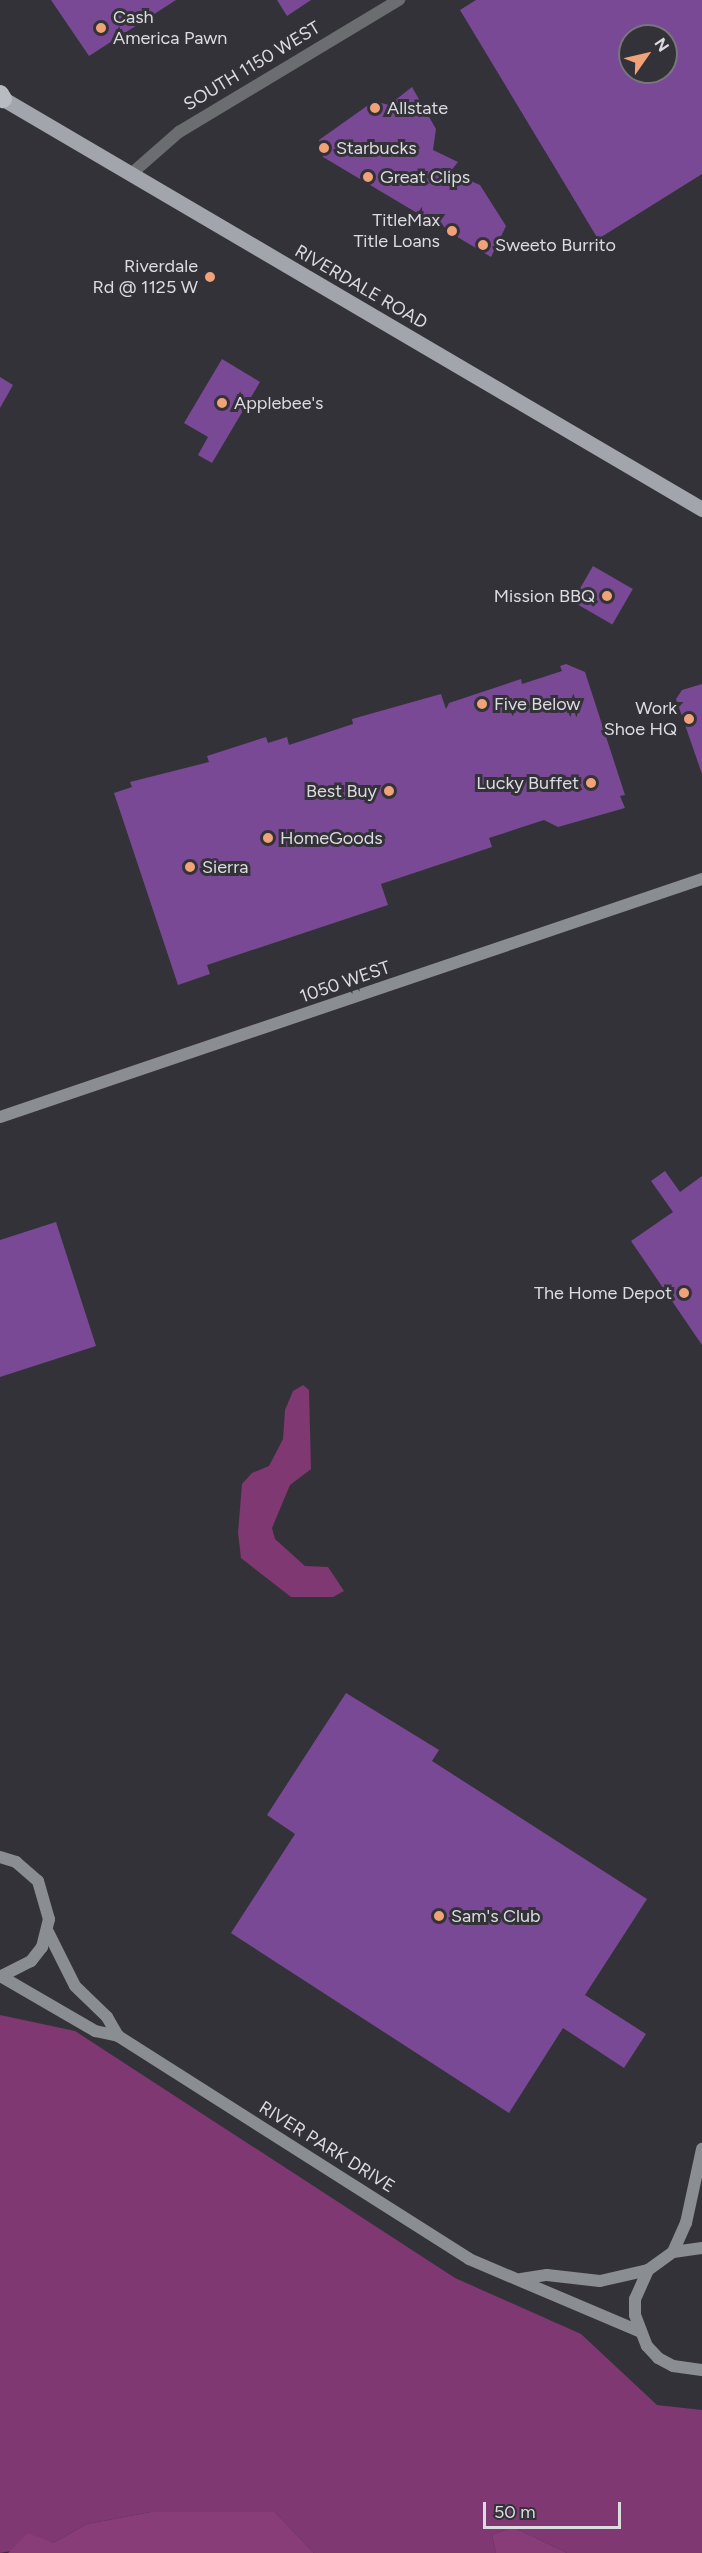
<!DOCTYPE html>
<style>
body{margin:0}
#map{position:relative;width:702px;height:2553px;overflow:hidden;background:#333238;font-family:Figtree,sans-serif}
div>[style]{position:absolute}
.green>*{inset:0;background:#7f3871}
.forest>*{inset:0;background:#883d79}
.building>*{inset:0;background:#794995;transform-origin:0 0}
.street>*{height:12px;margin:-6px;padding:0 6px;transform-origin:6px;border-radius:6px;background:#6b6d70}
.secondary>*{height:12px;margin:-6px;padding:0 6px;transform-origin:6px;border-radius:6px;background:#8a8d91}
.primary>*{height:15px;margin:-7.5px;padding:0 7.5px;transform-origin:7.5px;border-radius:7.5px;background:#a2a5ab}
.highway>*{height:18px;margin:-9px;padding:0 9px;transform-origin:9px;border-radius:9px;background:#b8bbc2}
.dots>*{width:16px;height:16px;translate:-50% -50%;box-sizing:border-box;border:3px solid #333238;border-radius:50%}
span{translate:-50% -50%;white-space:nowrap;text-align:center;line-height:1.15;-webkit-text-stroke:6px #333238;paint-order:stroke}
.poi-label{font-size:18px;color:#dcdce0}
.left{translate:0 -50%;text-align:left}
.right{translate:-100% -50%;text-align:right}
.street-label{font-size:18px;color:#dcdce0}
.north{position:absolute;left:618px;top:24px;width:60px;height:60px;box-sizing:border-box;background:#333238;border:2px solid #77767b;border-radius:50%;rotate:56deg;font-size:16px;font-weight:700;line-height:24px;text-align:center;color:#dcdce0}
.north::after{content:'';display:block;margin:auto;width:21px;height:27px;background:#f0a279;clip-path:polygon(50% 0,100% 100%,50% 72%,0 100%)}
.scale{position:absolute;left:483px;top:2502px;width:138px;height:27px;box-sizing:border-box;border:3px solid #dcdce0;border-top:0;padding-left:8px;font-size:18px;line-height:21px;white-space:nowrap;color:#dcdce0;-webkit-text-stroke:4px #333238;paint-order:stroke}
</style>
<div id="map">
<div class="green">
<i style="clip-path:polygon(303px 1385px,309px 1390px,311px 1469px,290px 1485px,272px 1528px,275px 1539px,305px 1566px,328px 1567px,344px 1591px,333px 1597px,291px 1597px,241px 1558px,238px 1533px,242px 1484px,252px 1473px,269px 1466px,283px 1439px,285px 1410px,293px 1391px)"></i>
<i style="clip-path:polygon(0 2015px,75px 2031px,455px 2278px,581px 2334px,657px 2405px,702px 2410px,702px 2553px,567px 2553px,513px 2527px,492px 2535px,496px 2553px,314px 2553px,275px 2512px,151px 2512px,87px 2524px,53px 2543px,0 2553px)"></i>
</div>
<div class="forest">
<i style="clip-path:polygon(151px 2512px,275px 2512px,314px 2553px,8px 2553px,28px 2533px,53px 2543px,87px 2524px)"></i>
<i style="clip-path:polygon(513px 2527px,567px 2553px,496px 2553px,492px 2535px)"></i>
</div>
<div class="building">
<i style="clip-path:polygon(51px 0,176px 0,89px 56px)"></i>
<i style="clip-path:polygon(277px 0,311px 0,287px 16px)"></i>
<i style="clip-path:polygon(evenodd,476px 0,702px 0,702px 174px,598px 239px,460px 10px,476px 0,630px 36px,666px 36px,666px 72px,630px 72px,630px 36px)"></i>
<i style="clip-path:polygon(412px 87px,436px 129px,433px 150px,458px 162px,450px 172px,480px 185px,506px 226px,491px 257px,323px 157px,319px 140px,374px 101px,389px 105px)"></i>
<i style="clip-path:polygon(222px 359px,260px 382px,212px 463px,198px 455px,208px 437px,184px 423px)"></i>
<i style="clip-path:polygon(0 377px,13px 385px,0 408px)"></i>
<i style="left:593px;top:566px;width:46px;height:41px;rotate:30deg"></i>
<i style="clip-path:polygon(566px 664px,585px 672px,625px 795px,620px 796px,625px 808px,558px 827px,544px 820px,489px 838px,492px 847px,381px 884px,388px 905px,207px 965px,210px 974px,178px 985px,114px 793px,132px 787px,130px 782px,209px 762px,207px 756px,266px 737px,268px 743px,287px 737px,289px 745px,353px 724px,352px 719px,441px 694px,446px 709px,449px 703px,521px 679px,522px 684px,562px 671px,560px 666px)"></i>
<i style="clip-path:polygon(702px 684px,702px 774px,676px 699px,682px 690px)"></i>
<i style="clip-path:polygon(665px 1171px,680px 1192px,702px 1176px,702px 1345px,631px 1241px,673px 1212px,651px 1181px)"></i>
<i style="clip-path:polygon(56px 1222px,96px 1346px,0 1377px,0 1240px)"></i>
<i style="clip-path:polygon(346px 1693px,439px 1750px,432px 1761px,647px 1899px,585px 1995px,646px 2034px,624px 2068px,563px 2028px,509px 2113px,231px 1933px,295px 1834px,267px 1815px)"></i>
</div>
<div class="street">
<i style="left:131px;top:174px;width:64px;rotate:-41.2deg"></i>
<i style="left:179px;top:132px;width:257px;rotate:-31deg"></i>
</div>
<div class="secondary">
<i style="left:0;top:1117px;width:741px;rotate:-18.73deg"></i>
<i style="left:0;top:1857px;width:17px;rotate:17deg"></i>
<i style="left:16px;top:1862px;width:29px;rotate:41deg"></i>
<i style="left:38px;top:1881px;width:40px;rotate:74deg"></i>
<i style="left:49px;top:1919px;width:29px;rotate:104deg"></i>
<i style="left:42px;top:1947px;width:18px;rotate:128deg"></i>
<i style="left:31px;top:1961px;width:35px;rotate:153deg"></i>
<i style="left:48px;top:1932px;width:60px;rotate:63.4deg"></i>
<i style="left:75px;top:1986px;width:45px;rotate:44.1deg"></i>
<i style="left:107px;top:2017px;width:22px;rotate:60deg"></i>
<i style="left:2px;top:1977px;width:108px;rotate:30.1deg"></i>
<i style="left:95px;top:2031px;width:24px;rotate:12deg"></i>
<i style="left:118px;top:2036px;width:416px;rotate:32.4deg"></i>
<i style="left:469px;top:2259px;width:185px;rotate:23deg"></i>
<i style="left:702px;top:2248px;width:29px;rotate:172deg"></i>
<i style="left:673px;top:2252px;width:31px;rotate:144deg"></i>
<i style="left:648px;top:2270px;width:32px;rotate:114deg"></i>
<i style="left:635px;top:2299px;width:16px;rotate:90deg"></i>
<i style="left:635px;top:2315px;width:33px;rotate:69deg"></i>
<i style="left:647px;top:2346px;width:16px;rotate:47deg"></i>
<i style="left:658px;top:2358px;width:17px;rotate:28deg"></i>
<i style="left:673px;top:2366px;width:29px;rotate:8deg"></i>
<i style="left:673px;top:2252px;width:32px;rotate:-66deg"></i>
<i style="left:686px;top:2223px;width:76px;rotate:-77.8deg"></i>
<i style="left:521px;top:2279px;width:26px;rotate:-9deg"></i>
<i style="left:547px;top:2275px;width:53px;rotate:6.5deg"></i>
<i style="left:600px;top:2281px;width:49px;rotate:-12.9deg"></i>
</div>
<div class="primary">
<i style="left:0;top:97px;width:814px;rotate:30.41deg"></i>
</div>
<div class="highway">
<i style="left:0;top:94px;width:6px;rotate:59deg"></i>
</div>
<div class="dots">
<i style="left:101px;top:28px;background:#f0a279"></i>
<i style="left:375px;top:108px;background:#f0a279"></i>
<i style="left:324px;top:148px;background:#f0a279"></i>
<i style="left:368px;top:177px;background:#f0a279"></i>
<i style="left:452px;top:231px;background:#f0a279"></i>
<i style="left:483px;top:245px;background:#f0a279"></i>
<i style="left:210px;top:277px;background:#f0a279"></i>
<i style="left:222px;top:403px;background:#f0a279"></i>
<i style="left:607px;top:596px;background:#f0a279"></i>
<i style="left:482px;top:704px;background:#f0a279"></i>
<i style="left:689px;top:719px;background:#f0a279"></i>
<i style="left:591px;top:783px;background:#f0a279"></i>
<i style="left:389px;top:791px;background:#f0a279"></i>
<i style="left:268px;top:838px;background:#f0a279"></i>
<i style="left:190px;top:867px;background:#f0a279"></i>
<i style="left:684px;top:1293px;background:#f0a279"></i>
<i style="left:439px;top:1916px;background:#f0a279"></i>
</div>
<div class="poi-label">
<span class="left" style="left:113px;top:28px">Cash<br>America Pawn</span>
<span class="left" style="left:387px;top:108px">Allstate</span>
<span class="left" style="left:336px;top:148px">Starbucks</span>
<span class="left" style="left:380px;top:177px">Great Clips</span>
<span class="right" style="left:440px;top:231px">TitleMax<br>Title Loans</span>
<span class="left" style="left:495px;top:245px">Sweeto Burrito</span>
<span class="right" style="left:198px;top:277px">Riverdale<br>Rd @ 1125 W</span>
<span class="left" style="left:234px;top:403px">Applebee's</span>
<span class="right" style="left:595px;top:596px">Mission BBQ</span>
<span class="left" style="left:494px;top:704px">Five Below</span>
<span class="right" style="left:677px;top:719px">Work<br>Shoe HQ</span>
<span class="right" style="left:579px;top:783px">Lucky Buffet</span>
<span class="right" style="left:377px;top:791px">Best Buy</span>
<span class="left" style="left:280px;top:838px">HomeGoods</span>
<span class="left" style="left:202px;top:867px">Sierra</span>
<span class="right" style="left:672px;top:1293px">The Home Depot</span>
<span class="left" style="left:451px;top:1916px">Sam's Club</span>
</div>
<div class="street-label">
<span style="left:252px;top:66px;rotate:-31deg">SOUTH 1150 WEST</span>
<span style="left:361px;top:287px;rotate:30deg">RIVERDALE ROAD</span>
<span style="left:345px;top:982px;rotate:-19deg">1050 WEST</span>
<span style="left:327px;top:2147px;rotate:32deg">RIVER PARK DRIVE</span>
</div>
<div class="north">N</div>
<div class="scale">50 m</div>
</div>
